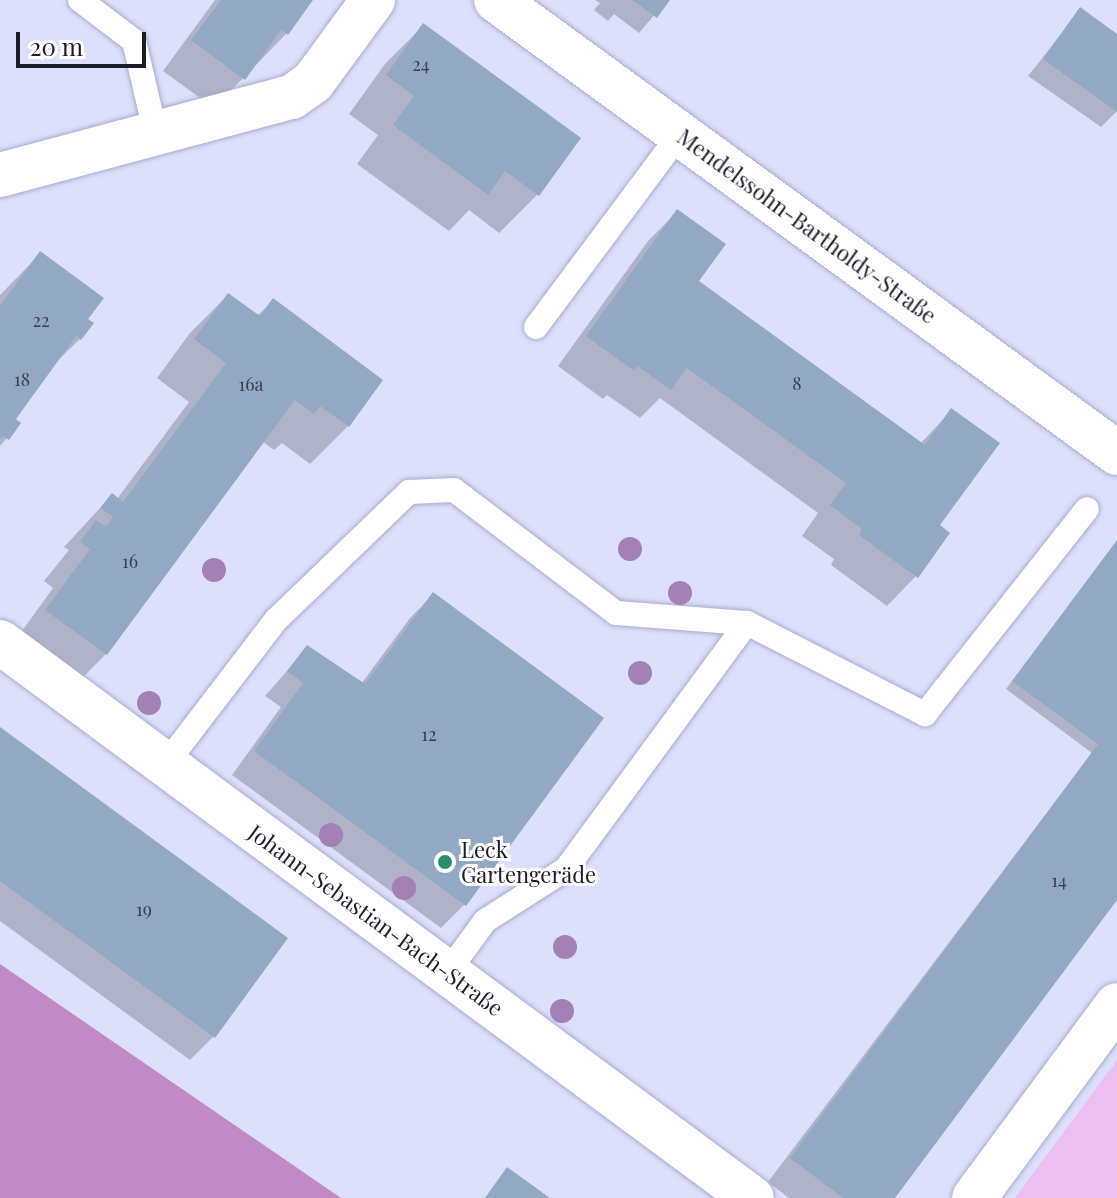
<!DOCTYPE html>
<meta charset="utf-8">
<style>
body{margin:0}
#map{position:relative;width:1117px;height:1198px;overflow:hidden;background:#dce0fb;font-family:"Playfair Display",serif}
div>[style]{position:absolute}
.green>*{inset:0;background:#ecbef1}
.forest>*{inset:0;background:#c18ac7}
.shadow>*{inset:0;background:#0003}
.building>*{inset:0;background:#93a8c3}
.roads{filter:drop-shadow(0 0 2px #a7accc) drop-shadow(0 0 2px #a7accc)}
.lane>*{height:24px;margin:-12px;padding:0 12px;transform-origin:12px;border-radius:12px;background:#fff}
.street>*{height:44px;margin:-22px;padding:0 22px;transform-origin:22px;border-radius:22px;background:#fff}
.trees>*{width:24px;height:24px;margin:-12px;border-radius:50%;background:#a380b5}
.dots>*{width:22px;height:22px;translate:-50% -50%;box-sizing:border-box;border:4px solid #fff;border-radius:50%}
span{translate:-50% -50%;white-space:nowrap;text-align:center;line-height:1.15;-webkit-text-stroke:6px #fff;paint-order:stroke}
.number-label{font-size:18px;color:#383f4f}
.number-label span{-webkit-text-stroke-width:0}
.street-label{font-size:22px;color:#1a1c28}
.poi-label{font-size:22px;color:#1a1c28}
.left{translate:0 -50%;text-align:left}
.scale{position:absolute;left:16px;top:32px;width:130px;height:36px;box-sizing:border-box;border:4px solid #1a1c28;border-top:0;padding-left:10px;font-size:24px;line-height:28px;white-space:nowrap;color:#1a1c28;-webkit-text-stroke:6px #fff;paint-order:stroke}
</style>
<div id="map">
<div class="green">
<i style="clip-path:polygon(1117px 1060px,1117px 1198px,1015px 1198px)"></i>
</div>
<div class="forest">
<i style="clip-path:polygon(0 964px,341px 1198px,0 1198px)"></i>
</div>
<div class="shadow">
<i style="clip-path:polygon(215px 0,311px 0,286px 34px,214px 108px,163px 71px)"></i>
<i style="clip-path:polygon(595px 0,667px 0,639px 33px,614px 14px,608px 21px,594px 10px,600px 3px)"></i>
<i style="clip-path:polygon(1080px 10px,1117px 36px,1117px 111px,1101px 127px,1028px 76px)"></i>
<i style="clip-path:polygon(423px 26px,578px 138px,537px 195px,499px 233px,469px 210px,449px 231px,357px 164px,378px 135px,349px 114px,385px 64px)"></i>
<i style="clip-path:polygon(677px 212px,697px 281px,920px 444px,952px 410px,937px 526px,916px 576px,887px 606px,831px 565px,834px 559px,802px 536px,818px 513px,660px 398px,640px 418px,607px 395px,603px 399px,558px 366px,648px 241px)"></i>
<i style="clip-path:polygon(41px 253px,85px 320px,80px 339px,50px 368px,13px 419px,7px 438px,0 446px,0 295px)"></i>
<i style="clip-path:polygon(228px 295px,257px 316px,273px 301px,348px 426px,310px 464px,282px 443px,274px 450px,262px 441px,106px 654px,68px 692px,9px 649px,53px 588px,44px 581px,69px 550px,64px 547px,112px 495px,117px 499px,189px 402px,157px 378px,190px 333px)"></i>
<i style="clip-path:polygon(1117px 541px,1117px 897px,893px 1198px,789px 1198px,768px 1182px,1092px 753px,1006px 689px)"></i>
<i style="clip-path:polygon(433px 595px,601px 718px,464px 905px,441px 928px,232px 775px,281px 707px,265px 696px,307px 648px,361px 684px,410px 618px)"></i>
<i style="clip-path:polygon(0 729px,213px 1037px,190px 1060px,0 921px)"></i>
</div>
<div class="building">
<i style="clip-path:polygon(221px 0,313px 0,288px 35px,281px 30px,245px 80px,191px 40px)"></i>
<i style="clip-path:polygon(632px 0,670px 0,657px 18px)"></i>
<i style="clip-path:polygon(1080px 7px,1117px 34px,1117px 112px,1043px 59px)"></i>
<i style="clip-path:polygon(423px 23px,581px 138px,539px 196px,505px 171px,488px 195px,393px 125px,414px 96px,386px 75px)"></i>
<i style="clip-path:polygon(677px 209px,726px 244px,699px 281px,925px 445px,951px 408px,1000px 443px,940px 525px,950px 533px,918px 578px,859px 535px,862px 529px,830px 505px,846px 483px,687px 368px,671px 390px,637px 366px,634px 371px,586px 336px)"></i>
<i style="clip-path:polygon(40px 251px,104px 298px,88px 319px,94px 323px,81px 340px,76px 336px,16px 419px,21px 423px,9px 440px,3px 436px,0 440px,0 306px)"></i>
<i style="clip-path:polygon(228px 293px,260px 316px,273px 298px,383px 380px,349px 427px,320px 406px,314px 414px,295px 400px,107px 655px,45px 610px,90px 549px,80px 542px,96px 520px,106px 527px,113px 517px,100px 508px,112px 493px,123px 502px,226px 363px,194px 339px)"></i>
<i style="clip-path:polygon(1117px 540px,1117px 900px,895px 1198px,843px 1198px,790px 1158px,1098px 744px,1012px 681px)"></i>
<i style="clip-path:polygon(433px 592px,604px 718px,466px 906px,254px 751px,303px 683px,287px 671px,307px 645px,365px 684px)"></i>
<i style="clip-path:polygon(0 727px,288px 938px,215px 1038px,0 881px)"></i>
<i style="clip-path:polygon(507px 1167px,550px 1198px,485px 1198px)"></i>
</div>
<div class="roads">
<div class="lane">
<i style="left:80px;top:0;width:68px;rotate:37.2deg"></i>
<i style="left:134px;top:41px;width:97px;rotate:76.8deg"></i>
<i style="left:536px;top:327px;width:241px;rotate:-53.3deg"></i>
<i style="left:165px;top:765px;width:183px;rotate:-52.6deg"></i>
<i style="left:276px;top:620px;width:185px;rotate:-43.9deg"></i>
<i style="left:409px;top:492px;width:45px;rotate:-2.5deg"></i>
<i style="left:454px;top:490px;width:203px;rotate:37.2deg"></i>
<i style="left:616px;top:613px;width:131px;rotate:4.4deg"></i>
<i style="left:747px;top:623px;width:200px;rotate:27.1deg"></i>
<i style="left:925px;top:714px;width:261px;rotate:-51.7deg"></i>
<i style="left:447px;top:973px;width:64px;rotate:-53.8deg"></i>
<i style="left:485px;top:921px;width:96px;rotate:-32.7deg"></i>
<i style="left:566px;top:869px;width:305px;rotate:-53.7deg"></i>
</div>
<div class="street">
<i style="left:496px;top:0;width:769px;rotate:36.11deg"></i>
<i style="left:0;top:175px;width:302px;rotate:-15deg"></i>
<i style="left:292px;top:97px;width:26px;rotate:-36deg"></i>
<i style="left:313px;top:82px;width:102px;rotate:-53.8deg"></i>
<i style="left:0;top:642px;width:935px;rotate:36.48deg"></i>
<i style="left:974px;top:1198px;width:240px;rotate:-53.5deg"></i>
</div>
</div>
<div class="trees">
<i style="left:630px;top:549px"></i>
<i style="left:214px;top:570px"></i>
<i style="left:680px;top:593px"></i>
<i style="left:640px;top:673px"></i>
<i style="left:149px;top:703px"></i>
<i style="left:331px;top:835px"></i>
<i style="left:404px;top:888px"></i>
<i style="left:565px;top:947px"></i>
<i style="left:562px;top:1011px"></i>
</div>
<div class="dots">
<i style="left:445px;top:862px;background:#298d68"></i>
</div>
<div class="number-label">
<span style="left:421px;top:64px">24</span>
<span style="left:41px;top:320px">22</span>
<span style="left:22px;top:379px">18</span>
<span style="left:797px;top:383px">8</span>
<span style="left:251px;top:384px">16a</span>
<span style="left:130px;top:561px">16</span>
<span style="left:429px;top:734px">12</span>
<span style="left:1059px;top:880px">14</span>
<span style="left:144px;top:909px">19</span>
</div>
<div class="street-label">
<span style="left:807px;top:226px;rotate:36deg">Mendelssohn-Bartholdy-Straße</span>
<span style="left:376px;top:920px;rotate:36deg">Johann-Sebastian-Bach-Straße</span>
</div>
<div class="poi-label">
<span class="left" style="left:461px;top:862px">Leck<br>Gartengeräde</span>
</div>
<div class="scale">20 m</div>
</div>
